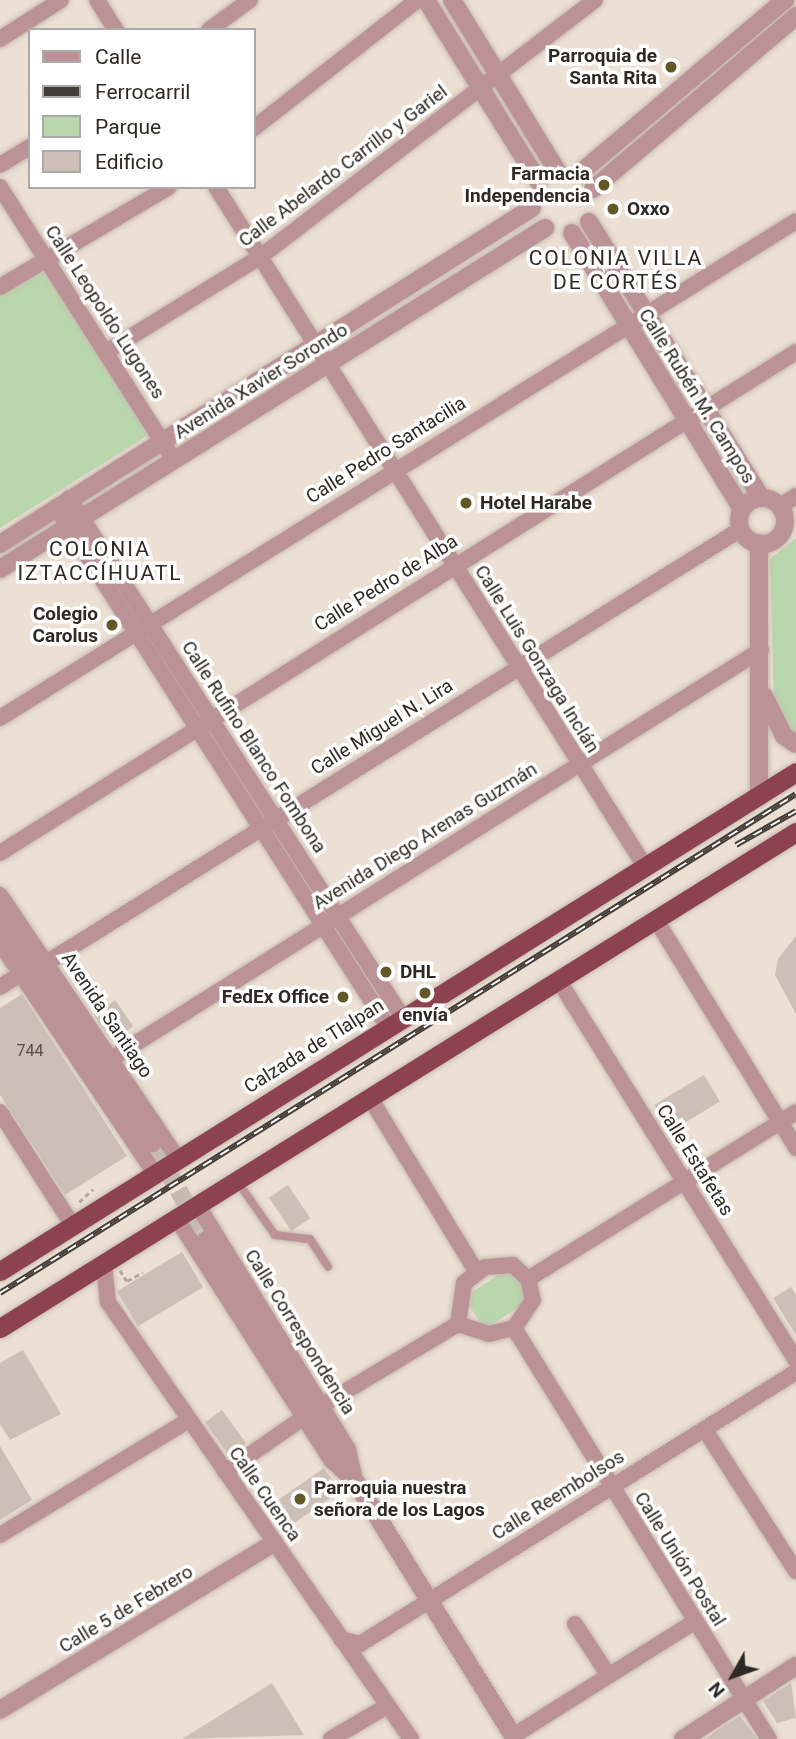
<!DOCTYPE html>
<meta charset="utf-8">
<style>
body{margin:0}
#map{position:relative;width:796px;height:1739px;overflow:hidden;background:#ecdfd3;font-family:Roboto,sans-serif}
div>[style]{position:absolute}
.green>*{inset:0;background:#b9d7ad;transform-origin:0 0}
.building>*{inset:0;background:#cdbfb5;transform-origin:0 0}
.tertiary-tunnel>*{height:18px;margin-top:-9px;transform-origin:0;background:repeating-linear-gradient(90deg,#c6bbb0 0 18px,transparent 0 27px)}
.path>*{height:2.5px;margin-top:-1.25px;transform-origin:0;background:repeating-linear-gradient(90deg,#b3a89e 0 5px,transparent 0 8.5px)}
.roads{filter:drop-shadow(0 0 2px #c6bbb0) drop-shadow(0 0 2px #c6bbb0)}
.service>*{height:8px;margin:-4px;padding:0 4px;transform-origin:4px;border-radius:4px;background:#bb9397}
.minor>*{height:16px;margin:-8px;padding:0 8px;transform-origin:8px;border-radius:8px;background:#bb9397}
.tertiary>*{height:18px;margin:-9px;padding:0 9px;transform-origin:9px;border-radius:9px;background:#bb9397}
.tertiary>.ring{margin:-9px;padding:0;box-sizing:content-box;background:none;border:18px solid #bb9397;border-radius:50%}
.trunk>*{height:19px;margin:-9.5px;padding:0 9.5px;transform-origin:9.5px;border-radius:9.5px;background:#8c434f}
.rail>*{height:6px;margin-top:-3px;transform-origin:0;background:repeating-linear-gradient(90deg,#fff 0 10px,#423d37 0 20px);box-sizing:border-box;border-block:2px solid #423d37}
.dots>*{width:19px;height:19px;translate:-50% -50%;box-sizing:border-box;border:4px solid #fff;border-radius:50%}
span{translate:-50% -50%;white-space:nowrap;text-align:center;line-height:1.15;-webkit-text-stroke:7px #fff;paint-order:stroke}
.number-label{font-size:16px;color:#554e48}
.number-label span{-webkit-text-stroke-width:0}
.poi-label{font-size:19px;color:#2d2924;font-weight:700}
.right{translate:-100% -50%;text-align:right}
.left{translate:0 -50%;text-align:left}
.street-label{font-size:19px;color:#2d2924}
.neighbourhood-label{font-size:21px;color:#2d2924;letter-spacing:2px}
.legend{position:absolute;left:28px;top:28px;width:228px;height:161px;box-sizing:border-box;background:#fff;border:2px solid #aba9a7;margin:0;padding:9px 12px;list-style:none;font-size:21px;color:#2d2924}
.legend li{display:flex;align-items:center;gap:14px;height:35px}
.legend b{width:35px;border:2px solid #aba9a7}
.north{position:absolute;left:698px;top:1641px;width:70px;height:70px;-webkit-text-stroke:5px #fff;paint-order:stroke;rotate:230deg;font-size:19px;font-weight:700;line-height:28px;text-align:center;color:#2d2924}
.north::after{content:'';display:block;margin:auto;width:24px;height:32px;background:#2d2924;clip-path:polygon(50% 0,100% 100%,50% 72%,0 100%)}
</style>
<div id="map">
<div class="green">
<i style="clip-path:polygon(45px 267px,150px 434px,0 528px,0 295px)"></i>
<i style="clip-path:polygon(796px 538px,796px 738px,774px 702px,770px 559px)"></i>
<i style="left:509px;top:1268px;width:38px;height:54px;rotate:57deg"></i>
</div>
<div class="building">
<i style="clip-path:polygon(796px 936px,796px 1014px,775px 975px,778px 959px)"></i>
<i style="clip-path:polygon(22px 994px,127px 1156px,65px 1195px,0 1095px,0 1008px)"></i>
<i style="left:115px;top:1000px;width:32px;height:26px;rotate:55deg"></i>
<i style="left:704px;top:1075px;width:31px;height:58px;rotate:59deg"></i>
<i style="left:288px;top:1185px;width:40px;height:23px;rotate:56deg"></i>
<i style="left:182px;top:1252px;width:41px;height:76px;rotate:59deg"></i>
<i style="clip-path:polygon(791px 1287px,796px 1295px,796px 1335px,773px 1298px)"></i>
<i style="clip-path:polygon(23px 1350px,61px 1414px,10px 1440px,0 1424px,0 1363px)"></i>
<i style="left:222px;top:1410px;width:41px;height:21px;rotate:54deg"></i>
<i style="clip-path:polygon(0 1446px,32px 1500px,0 1520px)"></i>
<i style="left:324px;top:1468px;width:28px;height:73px;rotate:55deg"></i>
<i style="clip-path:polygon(272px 1683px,304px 1735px,182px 1739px)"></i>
<i style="clip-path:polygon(791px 1683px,796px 1718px,777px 1723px,763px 1701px)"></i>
<i style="clip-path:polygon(740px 1716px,757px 1739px,706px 1739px,716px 1731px)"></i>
</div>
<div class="tertiary-tunnel">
<i style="left:152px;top:1143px;width:111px;rotate:60.9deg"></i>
</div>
<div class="path">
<i style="left:79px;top:1202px;width:19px;rotate:-43deg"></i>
<i style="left:120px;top:1270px;width:13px;rotate:58deg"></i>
<i style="left:127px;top:1281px;width:18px;rotate:-29deg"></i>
</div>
<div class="roads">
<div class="service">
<i style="left:237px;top:1181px;width:66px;rotate:54.9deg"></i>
<i style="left:275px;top:1235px;width:35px;rotate:7deg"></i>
<i style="left:310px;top:1239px;width:33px;rotate:57deg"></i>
</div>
<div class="minor">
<i style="left:97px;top:0;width:36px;rotate:58deg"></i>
<i style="left:209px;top:30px;width:51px;rotate:-36.2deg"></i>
<i style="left:0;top:39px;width:72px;rotate:-32.6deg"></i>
<i style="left:254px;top:128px;width:207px;rotate:-38.1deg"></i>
<i style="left:0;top:165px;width:35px;rotate:-31deg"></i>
<i style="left:0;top:187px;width:324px;rotate:57.5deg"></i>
<i style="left:216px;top:187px;width:805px;rotate:57.73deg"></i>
<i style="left:0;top:287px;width:196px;rotate:-30.6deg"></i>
<i style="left:106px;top:352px;width:181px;rotate:-31.7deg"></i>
<i style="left:260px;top:257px;width:422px;rotate:-37.5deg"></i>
<i style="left:69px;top:498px;width:618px;rotate:57.29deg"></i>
<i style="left:780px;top:506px;width:19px;rotate:-32deg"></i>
<i style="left:56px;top:507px;width:617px;rotate:57.44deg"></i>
<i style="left:0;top:718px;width:938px;rotate:-31.98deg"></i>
<i style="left:0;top:853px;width:941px;rotate:-32.19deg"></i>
<i style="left:0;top:895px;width:318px;rotate:56deg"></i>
<i style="left:656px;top:920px;width:268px;rotate:58.4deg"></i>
<i style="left:0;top:943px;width:278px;rotate:56.1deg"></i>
<i style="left:46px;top:963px;width:819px;rotate:-31.98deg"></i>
<i style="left:559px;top:981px;width:448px;rotate:58deg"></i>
<i style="left:0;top:987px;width:25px;rotate:-32deg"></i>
<i style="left:111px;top:1059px;width:768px;rotate:-32.18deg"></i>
<i style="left:370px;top:1098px;width:203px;rotate:58.5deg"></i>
<i style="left:0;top:1112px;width:135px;rotate:57.4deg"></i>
<i style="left:198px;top:1206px;width:286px;rotate:58.3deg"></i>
<i style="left:348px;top:1449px;width:27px;rotate:77deg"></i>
<i style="left:177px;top:1219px;width:286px;rotate:57.4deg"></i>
<i style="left:331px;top:1460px;width:26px;rotate:43deg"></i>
<i style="left:104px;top:1265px;width:37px;rotate:84deg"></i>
<i style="left:108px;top:1302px;width:532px;rotate:55.26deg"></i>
<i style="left:513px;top:1265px;width:21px;rotate:43deg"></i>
<i style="left:528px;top:1279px;width:22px;rotate:77deg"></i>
<i style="left:533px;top:1300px;width:34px;rotate:124deg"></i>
<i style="left:514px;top:1328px;width:26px;rotate:167deg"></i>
<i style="left:489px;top:1334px;width:33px;rotate:-162deg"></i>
<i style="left:458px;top:1324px;width:41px;rotate:-81.7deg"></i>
<i style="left:464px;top:1283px;width:26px;rotate:-37deg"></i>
<i style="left:485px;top:1267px;width:28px;rotate:-4deg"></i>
<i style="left:528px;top:1279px;width:316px;rotate:-31.9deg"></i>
<i style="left:514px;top:1328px;width:484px;rotate:58.2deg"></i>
<i style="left:321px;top:1406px;width:160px;rotate:-30.9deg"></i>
<i style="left:705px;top:1430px;width:168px;rotate:57.2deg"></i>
<i style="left:225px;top:1472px;width:95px;rotate:-34.7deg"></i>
<i style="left:0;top:1535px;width:221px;rotate:-31.3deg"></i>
<i style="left:575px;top:1624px;width:59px;rotate:56.9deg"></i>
<i style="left:341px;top:1639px;width:20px;rotate:15deg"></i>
<i style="left:360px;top:1644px;width:514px;rotate:-31.96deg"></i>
<i style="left:513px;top:1736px;width:214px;rotate:-32.2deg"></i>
<i style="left:331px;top:1739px;width:65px;rotate:-30.5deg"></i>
</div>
<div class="tertiary">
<i style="left:426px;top:0;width:214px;rotate:58.2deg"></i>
<i style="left:452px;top:0;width:201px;rotate:58.4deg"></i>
<i style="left:579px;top:174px;width:270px;rotate:-40.2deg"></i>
<i style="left:593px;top:189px;width:267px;rotate:-40.4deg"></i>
<i style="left:589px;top:222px;width:324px;rotate:58deg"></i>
<i style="left:572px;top:233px;width:324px;rotate:58.4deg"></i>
<i class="ring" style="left:739px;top:498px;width:28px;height:28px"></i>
<i style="left:0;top:544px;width:629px;rotate:-32.28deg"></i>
<i style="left:0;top:569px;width:643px;rotate:-32.03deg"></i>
<i style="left:764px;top:696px;width:45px;rotate:63.4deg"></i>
<i style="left:784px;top:736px;width:14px;rotate:34deg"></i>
<i style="left:759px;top:797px;width:254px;rotate:-90deg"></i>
<i style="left:0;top:918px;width:272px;rotate:56deg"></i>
<i style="left:206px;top:1240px;width:587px;rotate:58.23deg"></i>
<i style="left:0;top:1710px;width:321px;rotate:-31.4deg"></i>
<i style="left:683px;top:1739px;width:135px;rotate:-32.9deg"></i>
</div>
<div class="trunk">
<i style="left:0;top:1271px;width:939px;rotate:-32.08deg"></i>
<i style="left:0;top:1328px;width:938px;rotate:-31.93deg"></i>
</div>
</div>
<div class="rail">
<i style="left:736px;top:845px;width:69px;rotate:-29.5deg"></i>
<i style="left:0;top:1293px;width:939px;rotate:-32.08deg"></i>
</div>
<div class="dots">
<i style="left:671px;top:67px;background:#625825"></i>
<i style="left:604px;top:185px;background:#625825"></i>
<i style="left:613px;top:209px;background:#625825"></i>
<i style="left:466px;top:503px;background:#625825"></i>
<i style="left:112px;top:625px;background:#625825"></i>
<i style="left:386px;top:972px;background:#625825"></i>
<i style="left:425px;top:993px;background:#625825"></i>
<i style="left:343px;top:997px;background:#625825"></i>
<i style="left:300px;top:1499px;background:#625825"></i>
</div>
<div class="number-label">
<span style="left:30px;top:1051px">744</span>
</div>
<div class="poi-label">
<span class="right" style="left:657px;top:67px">Parroquia de<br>Santa Rita</span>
<span class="right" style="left:590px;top:185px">Farmacia<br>Independencia</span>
<span class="left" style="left:627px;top:209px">Oxxo</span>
<span class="left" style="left:480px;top:503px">Hotel Harabe</span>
<span class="right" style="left:98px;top:625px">Colegio<br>Carolus</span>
<span class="left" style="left:400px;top:972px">DHL</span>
<span class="right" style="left:329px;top:997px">FedEx Office</span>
<span style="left:425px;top:1015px">envía</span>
<span class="left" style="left:314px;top:1499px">Parroquia nuestra<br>señora de los Lagos</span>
</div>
<div class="street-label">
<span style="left:343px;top:166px;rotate:-37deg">Calle Abelardo Carrillo y Gariel</span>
<span style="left:105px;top:312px;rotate:57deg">Calle Leopoldo Lugones</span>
<span style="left:261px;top:381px;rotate:-32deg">Avenida Xavier Sorondo</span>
<span style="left:697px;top:396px;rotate:58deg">Calle Rubén M. Campos</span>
<span style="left:386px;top:450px;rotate:-32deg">Calle Pedro Santacilia</span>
<span style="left:386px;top:583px;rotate:-32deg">Calle Pedro de Alba</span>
<span style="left:537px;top:659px;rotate:58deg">Calle Luis Gonzaga Inclán</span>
<span style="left:382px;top:727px;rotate:-32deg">Calle Miguel N. Lira</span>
<span style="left:254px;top:747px;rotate:57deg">Calle Rufino Blanco Fombona</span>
<span style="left:425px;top:836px;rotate:-32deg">Avenida Diego Arenas Guzmán</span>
<span style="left:107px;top:1015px;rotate:56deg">Avenida Santiago</span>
<span style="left:314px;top:1046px;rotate:-32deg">Calzada de Tlalpan</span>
<span style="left:695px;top:1160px;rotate:58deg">Calle Estafetas</span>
<span style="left:300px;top:1332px;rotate:58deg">Calle Correspondencia</span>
<span style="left:265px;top:1494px;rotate:55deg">Calle Cuenca</span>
<span style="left:558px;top:1495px;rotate:-32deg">Calle Reembolsos</span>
<span style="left:680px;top:1559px;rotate:58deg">Calle Unión Postal</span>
<span style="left:126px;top:1609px;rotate:-31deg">Calle 5 de Febrero</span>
</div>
<div class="neighbourhood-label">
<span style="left:616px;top:270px">COLONIA VILLA<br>DE CORTÉS</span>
<span style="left:100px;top:561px">COLONIA<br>IZTACCÍHUATL</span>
</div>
<ul class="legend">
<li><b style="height:9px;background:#bb9397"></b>Calle</li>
<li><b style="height:9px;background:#423d37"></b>Ferrocarril</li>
<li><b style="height:19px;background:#b9d7ad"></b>Parque</li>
<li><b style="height:19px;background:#cdbfb5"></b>Edificio</li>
</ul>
<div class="north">N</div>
</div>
